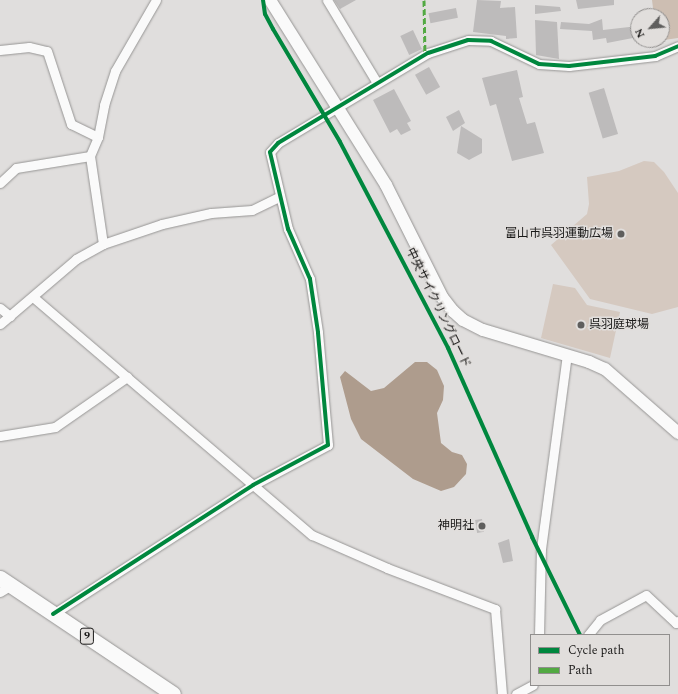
<!DOCTYPE html>
<meta charset="utf-8">
<style>
body{margin:0}
#map{position:relative;width:678px;height:694px;overflow:hidden;background:#e0dedd;font-family:Spectral,"Noto Sans JP",serif}
div>[style]{position:absolute}
.green>*{inset:0;background:#d5c9c0}
.forest>*{inset:0;background:#cdbeb2}
.water>*{inset:0;background:#ae9c8d}
.building>*{inset:0;background:#bdbbbb;transform-origin:0 0}
.roads{filter:drop-shadow(0 0 1px #969594) drop-shadow(0 0 1px #969594)}
.minor>*{height:9px;margin:-4.5px;padding:0 4.5px;transform-origin:4.5px;border-radius:4.5px;background:#fafafa}
.tertiary>*{height:12px;margin:-6px;padding:0 6px;transform-origin:6px;border-radius:6px;background:#fafafa}
.primary>*{height:15px;margin:-7.5px;padding:0 7.5px;transform-origin:7.5px;border-radius:7.5px;background:#fafafa}
.quiet>*{height:3px;margin-top:-1.5px;transform-origin:0;background:repeating-linear-gradient(90deg,#52a942 0 6px,transparent 0 9px)}
.cycleway>*{height:4px;margin:-2px;padding:0 2px;transform-origin:2px;border-radius:2px;background:#00873e}
.dots>*{width:11px;height:11px;translate:-50% -50%;box-sizing:border-box;border:2px solid #e1dedc;border-radius:50%}
span{translate:-50% -50%;white-space:nowrap;text-align:center;line-height:1.15;-webkit-text-stroke:3px #e1dedc;paint-order:stroke}
.shield-label span{padding:1px 3px;background:#e1dedc;border:1px solid;border-radius:3px;-webkit-text-stroke-width:0}
.shield-label{font-size:11px;color:#1a1918;font-weight:700}
.poi-label{font-size:12px;color:#1a1918}
.right{translate:-100% -50%;text-align:right}
.left{translate:0 -50%;text-align:left}
.street-label{font-size:12px;color:#1a1918}
.legend{position:absolute;left:530px;top:634px;width:140px;height:52px;box-sizing:border-box;background:#e1dedc;border:1px solid #918f8e;margin:0;padding:5px 7px;list-style:none;font-size:12px;color:#1a1918}
.legend li{display:flex;align-items:center;gap:8px;height:20px}
.legend b{width:20px;border:1px solid #918f8e}
.north{position:absolute;left:630px;top:8px;width:40px;height:40px;box-sizing:border-box;background:#e1dedc;border:1px solid #918f8e;border-radius:50%;rotate:243deg;font-size:11px;font-weight:700;line-height:16px;text-align:center;color:#1a1918}
.north::after{content:'';display:block;margin:auto;width:14px;height:18px;background:#5f5e5d;clip-path:polygon(50% 0,100% 100%,50% 72%,0 100%)}
</style>
<div id="map">
<div class="green">
<i style="clip-path:polygon(644px 161px,654px 162px,664px 172px,678px 193px,678px 307px,652px 314px,590px 299px,551px 245px,587px 214px,589px 204px,587px 177px,619px 171px)"></i>
<i style="clip-path:polygon(553px 284px,575px 288px,587px 305px,620px 312px,610px 358px,541px 338px)"></i>
</div>
<div class="forest">
<i style="clip-path:polygon(652px 0,678px 0,678px 38px,657px 41px,662px 40px,662px 16px,654px 16px)"></i>
</div>
<div class="water">
<i style="clip-path:polygon(415px 362px,427px 362px,437px 370px,444px 386px,443px 400px,437px 413px,441px 443px,452px 452px,462px 455px,467px 464px,466px 474px,454px 487px,441px 491px,413px 479px,361px 439px,351px 419px,340px 377px,345px 371px,371px 391px,384px 388px)"></i>
</div>
<div class="building">
<i style="clip-path:polygon(334px 0,356px 0,340px 9px)"></i>
<i style="clip-path:polygon(477px 0,501px 1px,500px 8px,515px 7px,517px 38px,506px 39px,506px 36px,473px 32px)"></i>
<i style="clip-path:polygon(576px 0,614px 0,614px 5px,578px 9px)"></i>
<i style="clip-path:polygon(535px 5px,560px 7px,561px 11px,535px 14px)"></i>
<i style="left:456px;top:8px;width:10px;height:28px;rotate:79deg"></i>
<i style="clip-path:polygon(602px 19px,603px 30px,638px 26px,638px 37px,607px 43px,606px 38px,593px 40px,592px 31px,560px 29px,561px 22px,589px 24px)"></i>
<i style="clip-path:polygon(535px 20px,557px 22px,559px 59px,536px 55px)"></i>
<i style="left:413px;top:30px;width:21px;height:14px;rotate:65deg"></i>
<i style="left:429px;top:67px;width:23px;height:16px;rotate:61deg"></i>
<i style="clip-path:polygon(517px 70px,523px 97px,519px 98px,527px 124px,535px 122px,544px 153px,512px 161px,496px 104px,490px 106px,482px 78px)"></i>
<i style="left:604px;top:88px;width:48px;height:16px;rotate:73deg"></i>
<i style="clip-path:polygon(394px 89px,411px 121px,407px 123px,411px 130px,401px 135px,397px 129px,390px 133px,373px 100px)"></i>
<i style="clip-path:polygon(459px 110px,465px 123px,453px 131px,446px 117px)"></i>
<i style="clip-path:polygon(461px 126px,482px 139px,482px 153px,469px 160px,457px 153px)"></i>
<i style="left:482px;top:519px;width:13px;height:7px;rotate:81deg"></i>
<i style="clip-path:polygon(509px 539px,513px 561px,503px 563px,498px 543px)"></i>
</div>
<div class="roads">
<div class="minor">
<i style="left:327px;top:0;width:97px;rotate:58.9deg"></i>
<i style="left:0;top:50px;width:29px;rotate:-6deg"></i>
<i style="left:29px;top:47px;width:18px;rotate:13deg"></i>
<i style="left:47px;top:51px;width:77px;rotate:71.8deg"></i>
<i style="left:71px;top:124px;width:30px;rotate:26deg"></i>
<i style="left:98px;top:137px;width:33px;rotate:-79deg"></i>
<i style="left:104px;top:105px;width:36px;rotate:-72deg"></i>
<i style="left:115px;top:71px;width:82px;rotate:-60deg"></i>
<i style="left:98px;top:137px;width:21px;rotate:113deg"></i>
<i style="left:90px;top:156px;width:89px;rotate:81.6deg"></i>
<i style="left:0;top:183px;width:22px;rotate:-43deg"></i>
<i style="left:16px;top:168px;width:75px;rotate:-9.2deg"></i>
<i style="left:33px;top:297px;width:367px;rotate:40.5deg"></i>
<i style="left:312px;top:535px;width:82px;rotate:23.7deg"></i>
<i style="left:387px;top:568px;width:116px;rotate:20.8deg"></i>
<i style="left:495px;top:609px;width:85px;rotate:85.3deg"></i>
<i style="left:0;top:308px;width:13px;rotate:39deg"></i>
<i style="left:0;top:324px;width:100px;rotate:-40.5deg"></i>
<i style="left:76px;top:259px;width:31px;rotate:-29deg"></i>
<i style="left:103px;top:244px;width:62px;rotate:-18.7deg"></i>
<i style="left:162px;top:224px;width:50px;rotate:-12.7deg"></i>
<i style="left:211px;top:213px;width:41px;rotate:-4.2deg"></i>
<i style="left:252px;top:210px;width:30px;rotate:-26deg"></i>
<i style="left:0;top:436px;width:56px;rotate:-9.3deg"></i>
<i style="left:55px;top:427px;width:88px;rotate:-34.8deg"></i>
<i style="left:0;top:592px;width:13px;rotate:-32deg"></i>
<i style="left:53px;top:614px;width:238px;rotate:-32.8deg"></i>
<i style="left:253px;top:485px;width:85px;rotate:-28.1deg"></i>
<i style="left:328px;top:445px;width:113px;rotate:-95.1deg"></i>
<i style="left:318px;top:332px;width:54px;rotate:-98.6deg"></i>
<i style="left:310px;top:279px;width:55px;rotate:-113.7deg"></i>
<i style="left:288px;top:229px;width:79px;rotate:-103.2deg"></i>
<i style="left:270px;top:152px;width:12px;rotate:-48deg"></i>
<i style="left:278px;top:143px;width:175px;rotate:-31deg"></i>
<i style="left:428px;top:53px;width:42px;rotate:-18deg"></i>
<i style="left:468px;top:40px;width:23px;rotate:2deg"></i>
<i style="left:491px;top:41px;width:53px;rotate:25.6deg"></i>
<i style="left:539px;top:64px;width:30px;rotate:4deg"></i>
<i style="left:569px;top:66px;width:87px;rotate:-6.6deg"></i>
<i style="left:655px;top:56px;width:25px;rotate:-23deg"></i>
<i style="left:539px;top:635px;width:86px;rotate:-88.7deg"></i>
<i style="left:541px;top:549px;width:196px;rotate:-82.4deg"></i>
<i style="left:588px;top:635px;width:19px;rotate:-51deg"></i>
<i style="left:600px;top:620px;width:52px;rotate:-28.5deg"></i>
<i style="left:646px;top:595px;width:41px;rotate:43deg"></i>
<i style="left:676px;top:623px;width:3px;rotate:-45deg"></i>
<i style="left:516px;top:694px;width:19px;rotate:-28deg"></i>
</div>
<div class="tertiary">
<i style="left:270px;top:0;width:218px;rotate:57.9deg"></i>
<i style="left:386px;top:185px;width:125px;rotate:63.4deg"></i>
<i style="left:442px;top:297px;width:18px;rotate:52deg"></i>
<i style="left:453px;top:311px;width:13px;rotate:42deg"></i>
<i style="left:463px;top:320px;width:22px;rotate:27deg"></i>
<i style="left:483px;top:330px;width:111px;rotate:16.8deg"></i>
<i style="left:589px;top:362px;width:17px;rotate:24deg"></i>
<i style="left:605px;top:369px;width:97px;rotate:41.2deg"></i>
</div>
<div class="primary">
<i style="left:0;top:578px;width:208px;rotate:33.8deg"></i>
</div>
</div>
<div class="quiet">
<i style="left:424px;top:0;width:55px;rotate:89deg"></i>
</div>
<div class="cycleway">
<i style="left:263px;top:0;width:14px;rotate:82deg"></i>
<i style="left:265px;top:14px;width:17px;rotate:62deg"></i>
<i style="left:273px;top:29px;width:131px;rotate:59.3deg"></i>
<i style="left:340px;top:142px;width:233px;rotate:62.3deg"></i>
<i style="left:448px;top:348px;width:207px;rotate:66deg"></i>
<i style="left:532px;top:537px;width:109px;rotate:63.9deg"></i>
<i style="left:53px;top:614px;width:238px;rotate:-32.8deg"></i>
<i style="left:253px;top:485px;width:85px;rotate:-28.1deg"></i>
<i style="left:328px;top:445px;width:113px;rotate:-95.1deg"></i>
<i style="left:318px;top:332px;width:54px;rotate:-98.6deg"></i>
<i style="left:310px;top:279px;width:55px;rotate:-113.7deg"></i>
<i style="left:288px;top:229px;width:79px;rotate:-103.2deg"></i>
<i style="left:270px;top:152px;width:12px;rotate:-48deg"></i>
<i style="left:278px;top:143px;width:175px;rotate:-31deg"></i>
<i style="left:428px;top:53px;width:42px;rotate:-18deg"></i>
<i style="left:468px;top:40px;width:23px;rotate:2deg"></i>
<i style="left:491px;top:41px;width:53px;rotate:25.6deg"></i>
<i style="left:539px;top:64px;width:30px;rotate:4deg"></i>
<i style="left:569px;top:66px;width:87px;rotate:-6.6deg"></i>
<i style="left:655px;top:56px;width:25px;rotate:-23deg"></i>
</div>
<div class="dots">
<i style="left:621px;top:234px;background:#5f5e5d"></i>
<i style="left:581px;top:325px;background:#5f5e5d"></i>
<i style="left:482px;top:526px;background:#5f5e5d"></i>
</div>
<div class="shield-label">
<span style="left:87px;top:636px">9</span>
</div>
<div class="poi-label">
<span class="right" style="left:613px;top:234px">富山市呉羽運動広場</span>
<span class="left" style="left:589px;top:325px">呉羽庭球場</span>
<span class="right" style="left:474px;top:526px">神明社</span>
</div>
<div class="street-label">
<span style="left:438px;top:308px;rotate:64deg">中央サイクリングロード</span>
</div>
<ul class="legend">
<li><b style="height:5px;background:#00873e"></b>Cycle path</li>
<li><b style="height:5px;background:#52a942"></b>Path</li>
</ul>
<div class="north">N</div>
</div>
